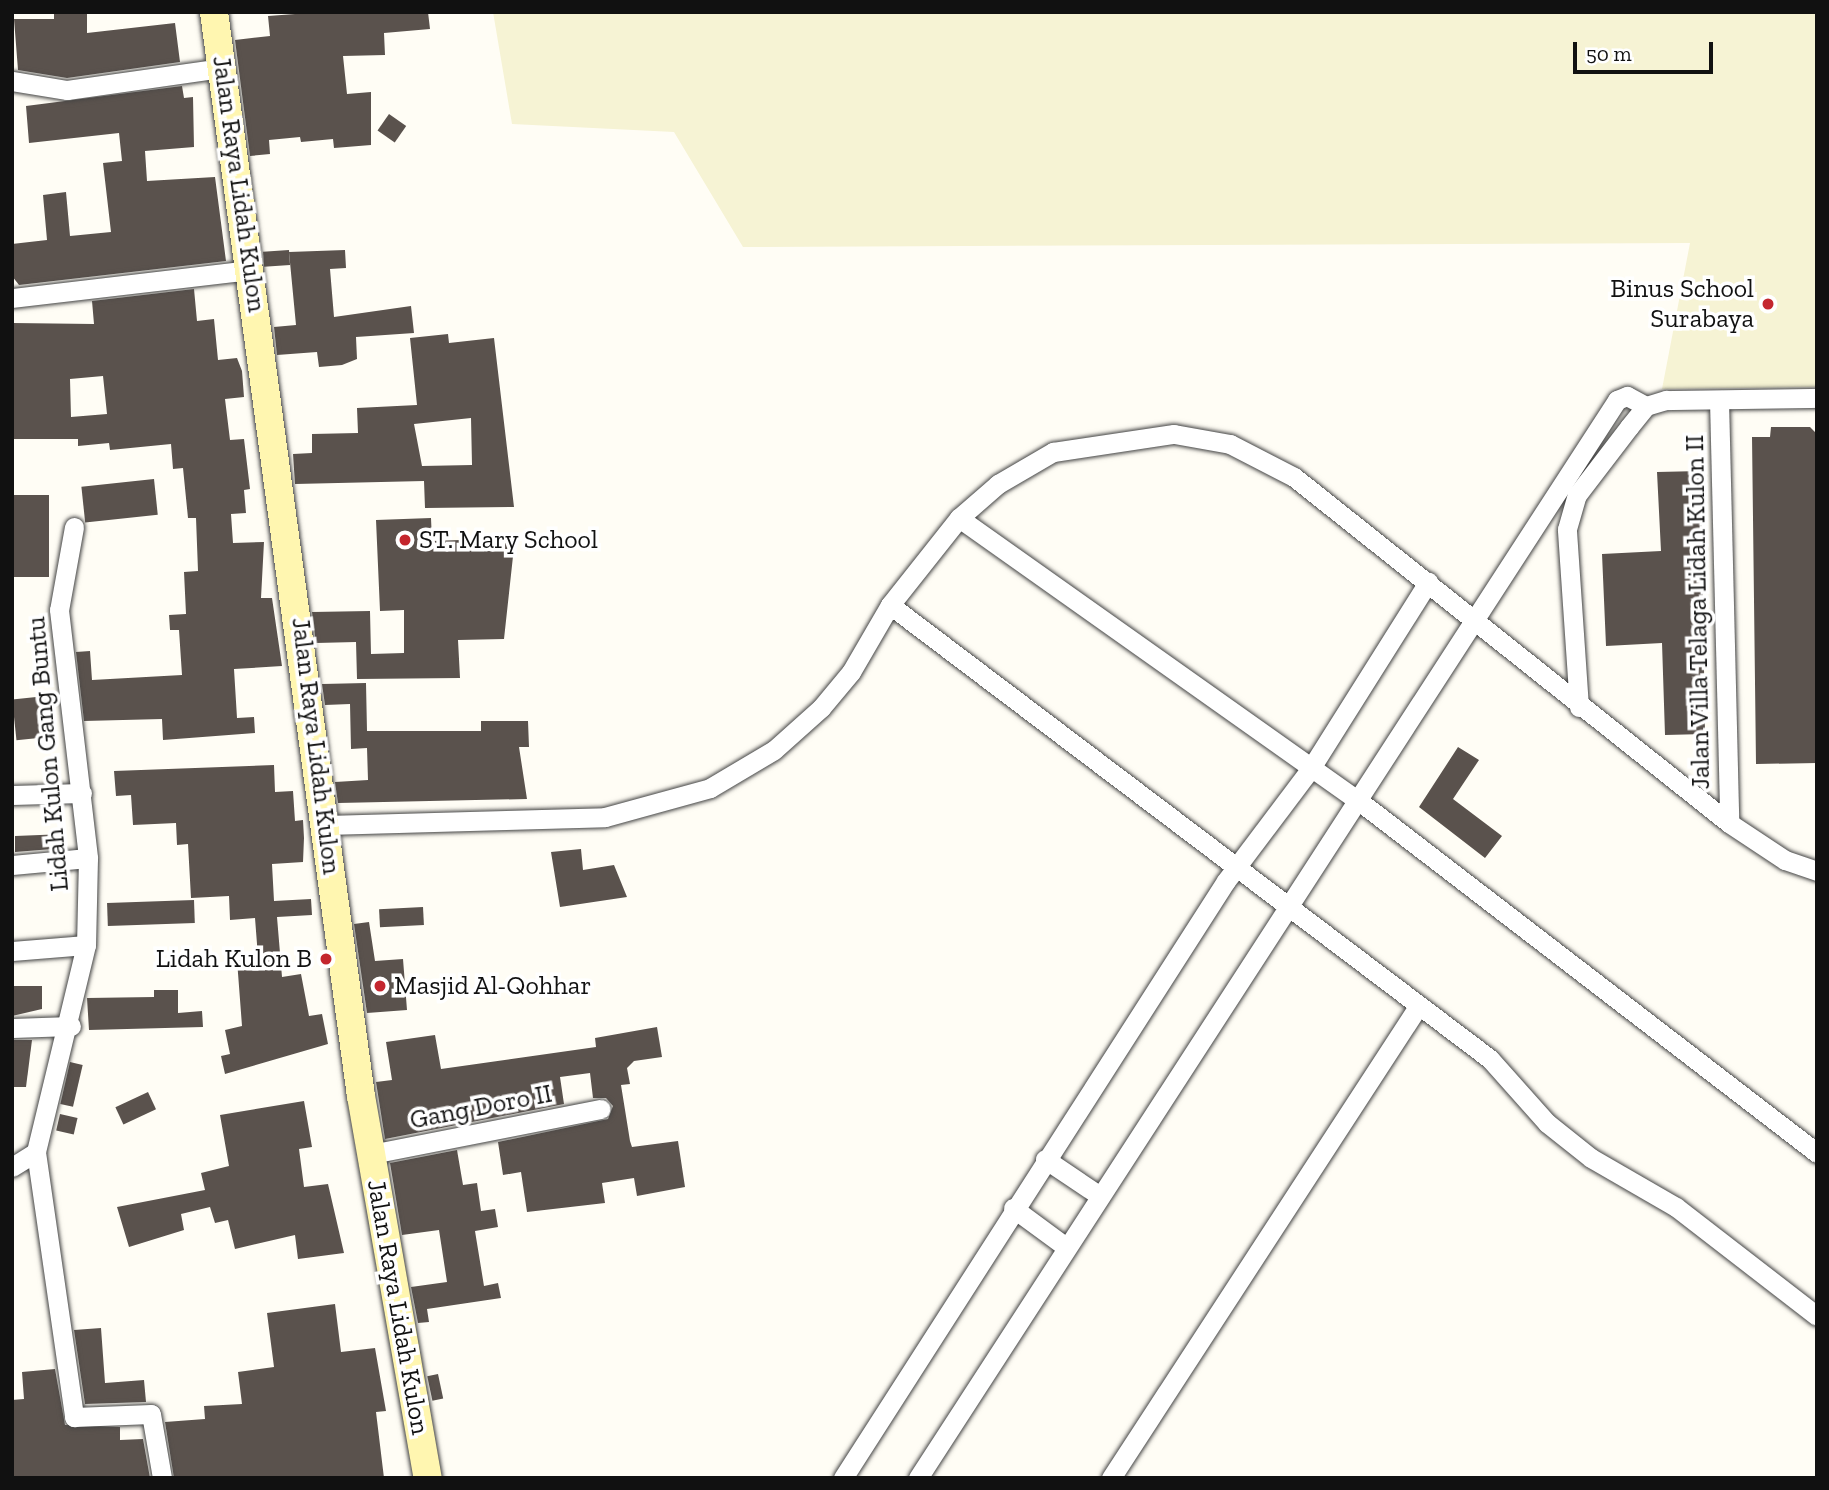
<!DOCTYPE html>
<style>
body{margin:0}
#map{position:relative;width:1829px;height:1490px;overflow:hidden;background:#fffdf5;font-family:"Zilla Slab",serif}
div>[style]{position:absolute}
.farmland>*{inset:0;background:#f6f3d4}
.building>*{inset:0;background:#5a524d;transform-origin:0 0}
.roads{filter:drop-shadow(0 0 2px #444) drop-shadow(0 0 2px #444)}
.minor>*{height:19px;margin:-9.5px;padding:0 9.5px;transform-origin:9.5px;border-radius:9.5px;background:#fff}
.secondary>*{height:28px;margin:-14px;padding:0 14px;transform-origin:14px;border-radius:14px;background:#fff6b0}
.dots>*{width:19px;height:19px;translate:-50% -50%;box-sizing:border-box;border:4px solid #fff;border-radius:50%}
span{translate:-50% -50%;white-space:nowrap;text-align:center;line-height:1.15;-webkit-text-stroke:7px #fff;paint-order:stroke}
.street-label{font-size:26px;color:#111}
.poi-label{font-size:26px;color:#111}
.right{translate:-100% -50%;text-align:right}
.left{translate:0 -50%;text-align:left}
.frame{position:absolute;inset:0;border:14px solid #111;pointer-events:none}
.scale{position:absolute;left:1573px;top:42px;width:140px;height:32px;box-sizing:border-box;border:4px solid #111;border-top:0;padding-left:9px;font-size:21px;line-height:24px;white-space:nowrap;color:#111;-webkit-text-stroke:5px #fff;paint-order:stroke}
</style>
<div id="map">
<div class="farmland">
<i style="clip-path:polygon(493px 12px,1817px 12px,1817px 387px,1662px 389px,1690px 243px,743px 247px,674px 132px,512px 124px)"></i>
</div>
<div class="building">
<i style="clip-path:polygon(54px 12px,87px 12px,87px 33px,175px 23px,180px 62px,67px 78px,18px 70px,14px 19px,54px 19px)"></i>
<i style="clip-path:polygon(322px 12px,428px 12px,430px 29px,384px 33px,385px 55px,343px 56px,347px 94px,371px 92px,371px 145px,334px 148px,333px 139px,301px 142px,300px 137px,269px 140px,270px 154px,250px 156px,235px 40px,270px 36px,268px 16px)"></i>
<i style="clip-path:polygon(182px 86px,184px 98px,193px 97px,194px 147px,145px 151px,147px 181px,215px 177px,226px 261px,19px 285px,12px 276px,12px 244px,47px 240px,43px 195px,66px 192px,70px 236px,111px 232px,103px 163px,122px 161px,119px 133px,29px 143px,26px 106px)"></i>
<i style="left:389px;top:114px;width:21px;height:20px;rotate:35deg"></i>
<i style="left:289px;top:250px;width:15px;height:26px;rotate:86deg"></i>
<i style="clip-path:polygon(345px 250px,346px 268px,330px 269px,334px 317px,411px 306px,414px 333px,356px 337px,357px 359px,342px 365px,319px 367px,317px 352px,277px 355px,274px 327px,296px 325px,289px 252px)"></i>
<i style="clip-path:polygon(evenodd,194px 289px,197px 321px,214px 319px,218px 360px,237px 358px,242px 371px,244px 397px,225px 399px,230px 440px,244px 439px,250px 489px,244px 490px,246px 513px,231px 514px,233px 543px,264px 542px,261px 598px,272px 598px,282px 666px,234px 669px,237px 718px,254px 717px,255px 733px,163px 740px,162px 719px,84px 721px,76px 652px,90px 651px,92px 680px,182px 675px,179px 630px,170px 630px,169px 615px,186px 614px,184px 572px,198px 571px,196px 518px,188px 518px,183px 468px,173px 469px,171px 444px,110px 450px,109px 443px,78px 446px,78px 439px,12px 439px,12px 323px,94px 324px,92px 301px,194px 289px,103px 376px,107px 414px,71px 417px,70px 379px,103px 376px)"></i>
<i style="clip-path:polygon(evenodd,448px 334px,449px 343px,494px 338px,514px 507px,425px 508px,424px 481px,295px 484px,293px 454px,312px 453px,312px 434px,358px 433px,357px 408px,417px 405px,410px 338px,448px 334px,471px 418px,472px 465px,422px 466px,414px 424px,471px 418px)"></i>
<i style="clip-path:polygon(1771px 427px,1810px 427px,1817px 434px,1817px 763px,1756px 764px,1752px 437px,1770px 437px)"></i>
<i style="clip-path:polygon(1701px 471px,1705px 734px,1665px 735px,1662px 643px,1606px 646px,1602px 554px,1661px 551px,1657px 472px)"></i>
<i style="left:154px;top:479px;width:36px;height:73px;rotate:84deg"></i>
<i style="left:49px;top:495px;width:82px;height:37px;rotate:90deg"></i>
<i style="clip-path:polygon(431px 518px,432px 541px,515px 538px,504px 639px,458px 640px,460px 678px,357px 679px,356px 642px,316px 643px,312px 612px,370px 611px,371px 654px,404px 653px,404px 610px,380px 611px,376px 520px)"></i>
<i style="clip-path:polygon(366px 683px,367px 731px,481px 731px,481px 721px,528px 721px,529px 747px,519px 747px,527px 799px,338px 803px,335px 782px,368px 780px,367px 748px,351px 749px,350px 704px,325px 705px,322px 684px)"></i>
<i style="left:46px;top:696px;width:41px;height:34px;rotate:84deg"></i>
<i style="clip-path:polygon(1458px 747px,1479px 760px,1453px 799px,1502px 836px,1485px 858px,1419px 807px)"></i>
<i style="clip-path:polygon(274px 765px,275px 792px,293px 791px,295px 821px,303px 820px,304px 838px,303px 862px,272px 864px,274px 901px,311px 899px,312px 915px,277px 917px,282px 977px,301px 974px,309px 1016px,322px 1014px,328px 1044px,225px 1074px,221px 1056px,230px 1054px,225px 1030px,242px 1026px,237px 960px,258px 957px,255px 918px,230px 920px,229px 896px,191px 898px,188px 844px,177px 845px,176px 823px,133px 825px,131px 795px,116px 796px,114px 771px)"></i>
<i style="clip-path:polygon(65px 834px,65px 848px,15px 852px,15px 836px)"></i>
<i style="clip-path:polygon(581px 849px,583px 870px,614px 865px,627px 897px,560px 907px,551px 852px)"></i>
<i style="left:194px;top:900px;width:23px;height:87px;rotate:88deg"></i>
<i style="left:423px;top:907px;width:18px;height:44px;rotate:87deg"></i>
<i style="clip-path:polygon(369px 922px,375px 961px,403px 959px,407px 1010px,367px 1013px,354px 924px)"></i>
<i style="clip-path:polygon(12px 986px,42px 986px,42px 1009px,12px 1016px)"></i>
<i style="clip-path:polygon(154px 990px,178px 990px,178px 1013px,202px 1011px,203px 1027px,89px 1030px,87px 998px,154px 997px)"></i>
<i style="clip-path:polygon(657px 1027px,662px 1057px,634px 1061px,627px 1068px,630px 1084px,621px 1085px,630px 1141px,632px 1147px,678px 1141px,685px 1187px,637px 1196px,634px 1178px,602px 1183px,605px 1203px,527px 1212px,521px 1172px,503px 1175px,498px 1142px,608px 1119px,613px 1106px,606px 1098px,593px 1098px,590px 1073px,560px 1077px,564px 1104px,385px 1139px,376px 1082px,392px 1080px,386px 1042px,435px 1035px,441px 1069px,596px 1047px,595px 1038px)"></i>
<i style="clip-path:polygon(12px 1040px,32px 1040px,26px 1087px,12px 1087px)"></i>
<i style="left:70px;top:1062px;width:13px;height:43px;rotate:13deg"></i>
<i style="left:148px;top:1092px;width:19px;height:36px;rotate:65deg"></i>
<i style="clip-path:polygon(304px 1101px,312px 1147px,299px 1149px,304px 1187px,328px 1184px,344px 1253px,298px 1259px,295px 1235px,235px 1249px,228px 1220px,215px 1223px,210px 1207px,181px 1214px,184px 1230px,129px 1247px,117px 1207px,205px 1190px,201px 1173px,229px 1166px,220px 1115px)"></i>
<i style="left:60px;top:1114px;width:18px;height:17px;rotate:13deg"></i>
<i style="clip-path:polygon(457px 1150px,463px 1185px,477px 1183px,481px 1211px,495px 1209px,498px 1227px,475px 1231px,484px 1286px,498px 1283px,501px 1298px,427px 1309px,429px 1322px,418px 1323px,411px 1287px,447px 1282px,439px 1230px,402px 1235px,390px 1163px)"></i>
<i style="clip-path:polygon(335px 1304px,341px 1352px,375px 1348px,386px 1411px,376px 1412px,384px 1478px,174px 1478px,165px 1422px,205px 1419px,204px 1406px,242px 1404px,238px 1372px,274px 1367px,267px 1313px)"></i>
<i style="clip-path:polygon(101px 1328px,105px 1383px,144px 1380px,146px 1402px,85px 1404px,74px 1330px)"></i>
<i style="clip-path:polygon(55px 1369px,65px 1425px,120px 1427px,120px 1440px,143px 1439px,150px 1478px,12px 1478px,12px 1400px,24px 1399px,22px 1372px)"></i>
<i style="left:438px;top:1374px;width:25px;height:11px;rotate:78deg"></i>
</div>
<div class="roads">
<div class="minor">
<i style="left:12px;top:81px;width:56px;rotate:9.3deg"></i>
<i style="left:67px;top:90px;width:157px;rotate:-8.1deg"></i>
<i style="left:12px;top:298px;width:241px;rotate:-6.7deg"></i>
<i style="left:1719px;top:400px;width:423px;rotate:88.6deg"></i>
<i style="left:959px;top:518px;width:490px;rotate:35.3deg"></i>
<i style="left:1359px;top:801px;width:578px;rotate:37.54deg"></i>
<i style="left:74px;top:527px;width:84px;rotate:100.2deg"></i>
<i style="left:59px;top:610px;width:250px;rotate:83.3deg"></i>
<i style="left:88px;top:858px;width:87px;rotate:91.3deg"></i>
<i style="left:86px;top:945px;width:213px;rotate:103.6deg"></i>
<i style="left:36px;top:1152px;width:268px;rotate:81.8deg"></i>
<i style="left:74px;top:1417px;width:77px;rotate:-2.2deg"></i>
<i style="left:151px;top:1414px;width:65px;rotate:80.2deg"></i>
<i style="left:890px;top:605px;width:752px;rotate:37.11deg"></i>
<i style="left:1490px;top:1059px;width:86px;rotate:48.3deg"></i>
<i style="left:1547px;top:1123px;width:56px;rotate:38.5deg"></i>
<i style="left:1591px;top:1158px;width:98px;rotate:30deg"></i>
<i style="left:1676px;top:1207px;width:178px;rotate:37.7deg"></i>
<i style="left:1579px;top:707px;width:178px;rotate:-93.9deg"></i>
<i style="left:1567px;top:529px;width:35px;rotate:-74deg"></i>
<i style="left:1577px;top:495px;width:86px;rotate:-52.6deg"></i>
<i style="left:1629px;top:427px;width:27px;rotate:-51deg"></i>
<i style="left:1646px;top:406px;width:21px;rotate:-17deg"></i>
<i style="left:1666px;top:400px;width:151px;rotate:-0.8deg"></i>
<i style="left:12px;top:795px;width:70px;rotate:-1.6deg"></i>
<i style="left:326px;top:825px;width:279px;rotate:-1.6deg"></i>
<i style="left:605px;top:817px;width:109px;rotate:-15.4deg"></i>
<i style="left:710px;top:788px;width:74px;rotate:-30.7deg"></i>
<i style="left:774px;top:750px;width:63px;rotate:-41.8deg"></i>
<i style="left:821px;top:708px;width:47px;rotate:-50.2deg"></i>
<i style="left:851px;top:672px;width:78px;rotate:-59.8deg"></i>
<i style="left:890px;top:605px;width:111px;rotate:-51.6deg"></i>
<i style="left:959px;top:518px;width:52px;rotate:-41.1deg"></i>
<i style="left:998px;top:484px;width:64px;rotate:-30.2deg"></i>
<i style="left:1053px;top:452px;width:122px;rotate:-8.5deg"></i>
<i style="left:1174px;top:434px;width:57px;rotate:10.1deg"></i>
<i style="left:1230px;top:444px;width:72px;rotate:27.3deg"></i>
<i style="left:1294px;top:477px;width:556px;rotate:38.5deg"></i>
<i style="left:1729px;top:823px;width:67px;rotate:33.5deg"></i>
<i style="left:1785px;top:860px;width:34px;rotate:19deg"></i>
<i style="left:12px;top:865px;width:76px;rotate:-5.3deg"></i>
<i style="left:12px;top:951px;width:74px;rotate:-4.6deg"></i>
<i style="left:12px;top:1028px;width:59px;rotate:-1.9deg"></i>
<i style="left:371px;top:1154px;width:234px;rotate:-11.1deg"></i>
<i style="left:1045px;top:1159px;width:66px;rotate:33.9deg"></i>
<i style="left:12px;top:1167px;width:28px;rotate:-32deg"></i>
<i style="left:1013px;top:1208px;width:66px;rotate:36.3deg"></i>
<i style="left:843px;top:1478px;width:709px;rotate:-57.32deg"></i>
<i style="left:1226px;top:881px;width:141px;rotate:-53deg"></i>
<i style="left:1311px;top:768px;width:220px;rotate:-57.8deg"></i>
<i style="left:918px;top:1478px;width:1285px;rotate:-57.04deg"></i>
<i style="left:1617px;top:400px;width:11px;rotate:-22deg"></i>
<i style="left:1627px;top:396px;width:21px;rotate:28deg"></i>
<i style="left:1111px;top:1478px;width:564px;rotate:-56.93deg"></i>
</div>
<div class="secondary">
<i style="left:214px;top:12px;width:1094px;rotate:82.28deg"></i>
<i style="left:361px;top:1096px;width:388px;rotate:80.1deg"></i>
</div>
</div>
<div class="dots">
<i style="left:1768px;top:304px;background:#c4262e"></i>
<i style="left:405px;top:540px;background:#c4262e"></i>
<i style="left:326px;top:959px;background:#c4262e"></i>
<i style="left:380px;top:986px;background:#c4262e"></i>
</div>
<div class="street-label">
<span style="left:239px;top:184px;rotate:82deg">Jalan Raya Lidah Kulon</span>
<span style="left:1698px;top:612px;rotate:-91deg">Jalan Villa Telaga Lidah Kulon II</span>
<span style="left:316px;top:746px;rotate:83deg">Jalan Raya Lidah Kulon</span>
<span style="left:48px;top:754px;rotate:-95deg">Lidah Kulon Gang Buntu</span>
<span style="left:481px;top:1107px;rotate:-11deg">Gang Doro II</span>
<span style="left:398px;top:1307px;rotate:80deg">Jalan Raya Lidah Kulon</span>
</div>
<div class="poi-label">
<span class="right" style="left:1754px;top:304px">Binus School<br>Surabaya</span>
<span class="left" style="left:419px;top:540px">ST. Mary School</span>
<span class="right" style="left:312px;top:959px">Lidah Kulon B</span>
<span class="left" style="left:394px;top:986px">Masjid Al-Qohhar</span>
</div>
<div class="frame"></div>
<div class="scale">50 m</div>
</div>
